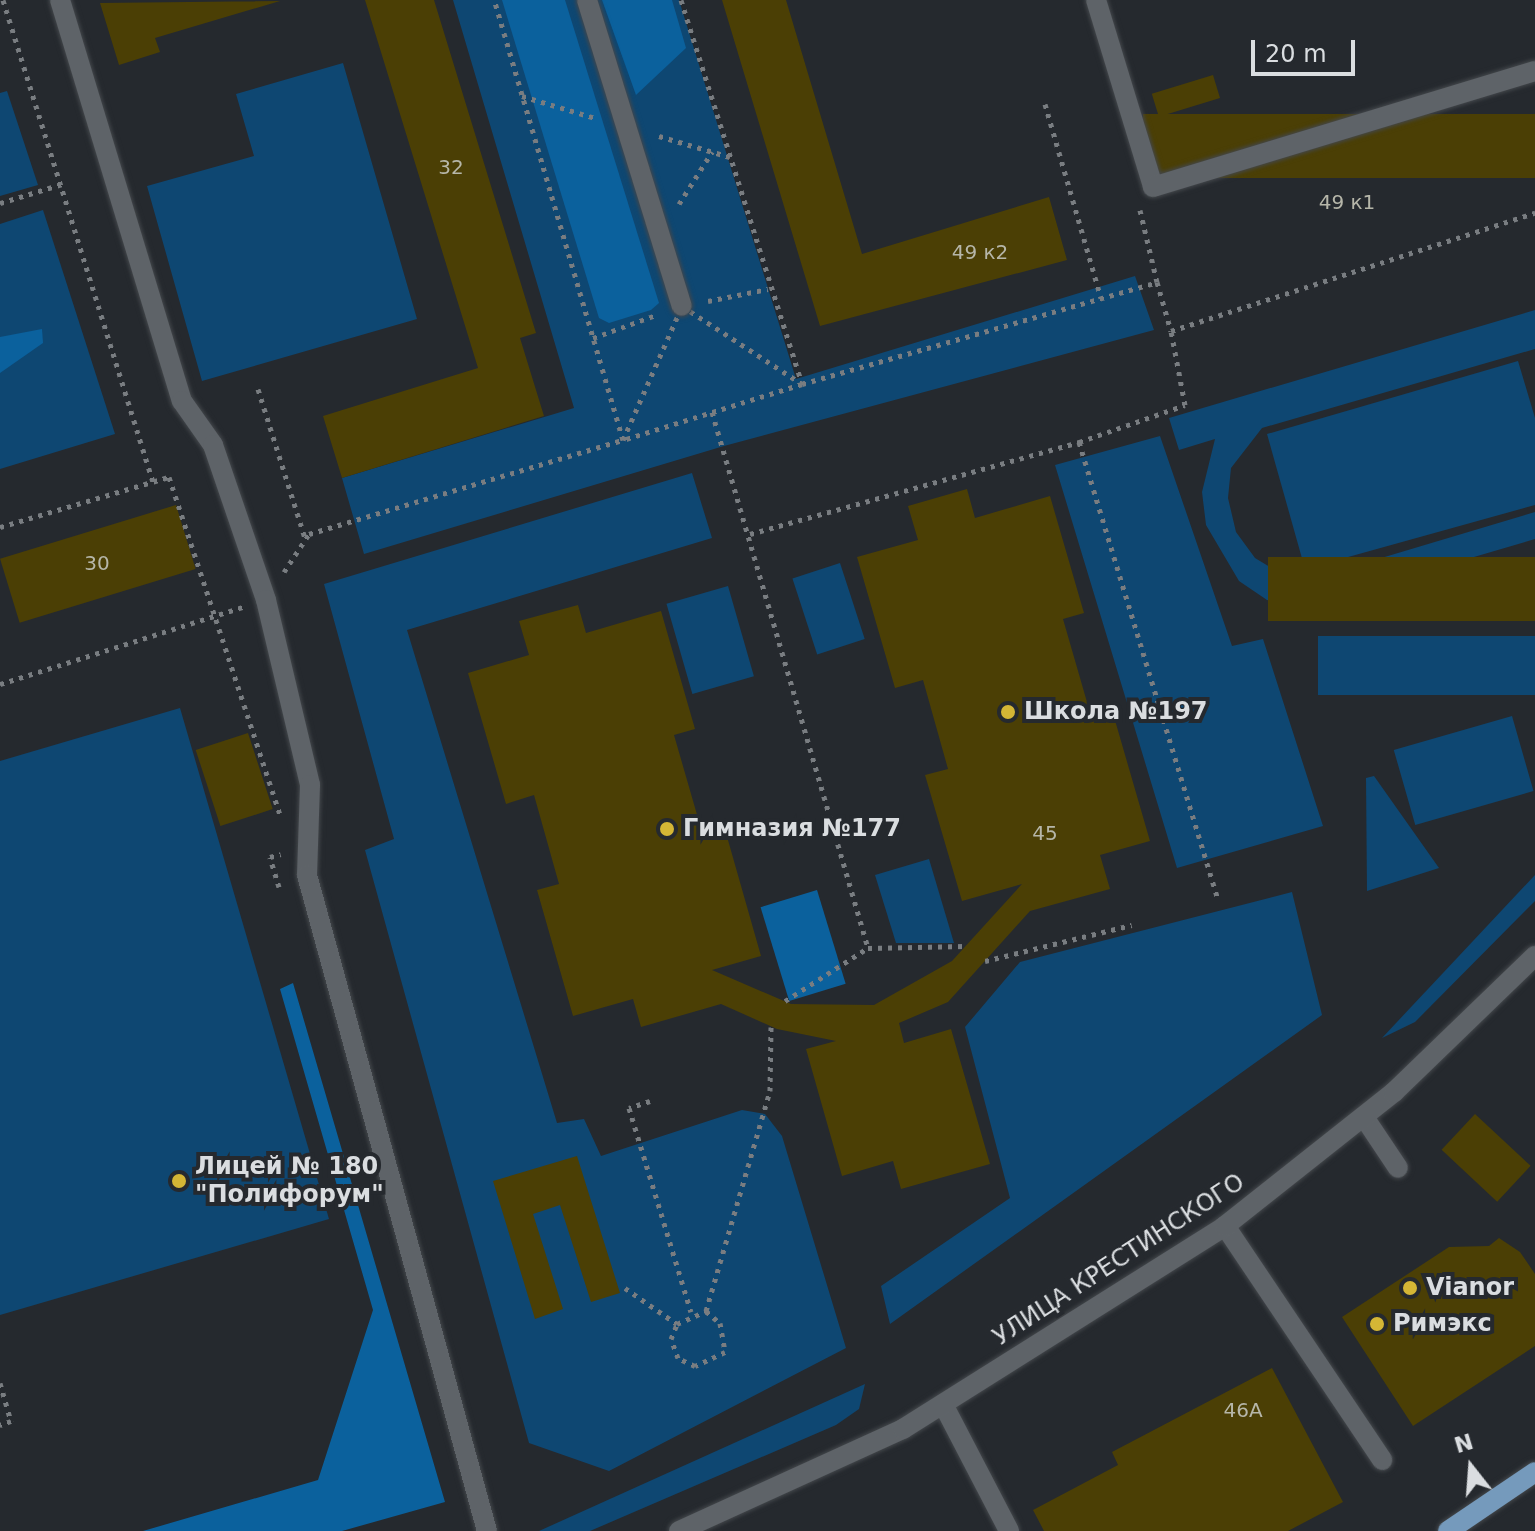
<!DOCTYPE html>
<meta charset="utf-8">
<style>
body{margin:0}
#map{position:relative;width:1535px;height:1531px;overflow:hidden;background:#25292e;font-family:"DejaVu Sans",sans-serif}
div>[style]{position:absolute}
.green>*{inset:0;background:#0e4772;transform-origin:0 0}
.forest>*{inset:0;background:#0b619d;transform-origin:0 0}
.building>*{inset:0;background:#4b3f05;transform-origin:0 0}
.path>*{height:5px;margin-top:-2.5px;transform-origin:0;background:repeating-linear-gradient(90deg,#797d81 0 4px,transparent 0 10px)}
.roads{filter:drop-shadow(0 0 2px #43474b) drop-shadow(0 0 2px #43474b)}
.minor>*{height:20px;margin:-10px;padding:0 10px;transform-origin:10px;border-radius:10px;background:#5e6368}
.major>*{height:20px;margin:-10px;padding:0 10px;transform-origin:10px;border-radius:10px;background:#759abc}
.dots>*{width:22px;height:22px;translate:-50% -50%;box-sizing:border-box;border:4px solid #25292e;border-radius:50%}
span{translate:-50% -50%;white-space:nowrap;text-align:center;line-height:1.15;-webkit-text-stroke:8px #25292e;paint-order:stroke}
.number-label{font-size:20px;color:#b6b6a9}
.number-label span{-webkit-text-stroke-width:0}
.poi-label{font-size:24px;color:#dadde0;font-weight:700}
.left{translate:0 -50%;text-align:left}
.street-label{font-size:24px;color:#dadde0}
.north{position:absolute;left:1431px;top:1427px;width:80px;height:80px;-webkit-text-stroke:6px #25292e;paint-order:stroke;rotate:343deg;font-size:22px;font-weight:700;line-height:32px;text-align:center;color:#dadde0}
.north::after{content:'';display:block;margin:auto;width:28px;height:36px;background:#dadde0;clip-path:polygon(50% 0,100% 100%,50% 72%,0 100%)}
.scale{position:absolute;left:1251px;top:40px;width:104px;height:36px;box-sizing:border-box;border:4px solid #dadde0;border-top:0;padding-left:10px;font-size:24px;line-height:28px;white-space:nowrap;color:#dadde0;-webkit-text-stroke:6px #25292e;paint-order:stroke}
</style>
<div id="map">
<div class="green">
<i style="clip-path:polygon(453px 0,679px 0,796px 379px,1135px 276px,1154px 330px,724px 446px,364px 554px,342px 478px,574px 408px)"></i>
<i style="clip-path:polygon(343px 63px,417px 319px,202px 381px,147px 186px,254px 156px,236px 94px)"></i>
<i style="clip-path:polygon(7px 91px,38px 185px,0 196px,0 93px)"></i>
<i style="clip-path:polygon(43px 210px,115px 434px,0 469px,0 224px)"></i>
<i style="clip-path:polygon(1535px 310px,1535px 349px,1262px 428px,1231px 468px,1228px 498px,1236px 532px,1255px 558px,1285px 576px,1311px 579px,1535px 512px,1535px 539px,1300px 608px,1267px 600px,1239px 581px,1206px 525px,1202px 492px,1215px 439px,1179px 450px,1169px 418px)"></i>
<i style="clip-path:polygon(1518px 361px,1535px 418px,1535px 505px,1305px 569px,1267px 434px)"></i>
<i style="clip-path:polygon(1160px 436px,1232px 646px,1263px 639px,1323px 826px,1177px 868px,1055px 465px)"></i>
<i style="clip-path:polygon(692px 473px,712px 538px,407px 630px,557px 1123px,584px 1119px,601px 1156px,742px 1110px,765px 1114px,782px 1136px,846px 1348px,609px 1471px,529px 1443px,365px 850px,394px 839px,324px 584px)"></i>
<i style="left:840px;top:563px;width:80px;height:50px;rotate:72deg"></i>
<i style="left:728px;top:586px;width:94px;height:64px;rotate:74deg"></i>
<i style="left:1535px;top:636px;width:59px;height:217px;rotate:90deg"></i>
<i style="clip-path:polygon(180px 708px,329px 1219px,0 1315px,0 761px)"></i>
<i style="left:1512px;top:716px;width:78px;height:123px;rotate:74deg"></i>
<i style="clip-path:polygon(1374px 776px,1439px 868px,1367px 891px,1366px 778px)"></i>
<i style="clip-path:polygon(929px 859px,954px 943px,896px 943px,875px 875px)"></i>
<i style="clip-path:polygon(1535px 875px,1535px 901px,1415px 1022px,1382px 1038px)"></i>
<i style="clip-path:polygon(1292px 892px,1322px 1015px,890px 1324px,881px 1286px,1010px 1198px,965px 1027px,1020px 962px)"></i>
<i style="clip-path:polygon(865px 1384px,859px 1409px,836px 1425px,590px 1531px,539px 1531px)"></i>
</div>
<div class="forest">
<i style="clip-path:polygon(502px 0,565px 0,659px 303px,651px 310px,609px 323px,599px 318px)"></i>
<i style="clip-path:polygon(602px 0,672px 0,686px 48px,636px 95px)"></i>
<i style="clip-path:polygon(42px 329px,43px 343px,0 373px,0 337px)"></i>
<i style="left:817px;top:890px;width:98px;height:59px;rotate:73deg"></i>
<i style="clip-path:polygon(293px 983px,445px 1502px,342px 1531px,143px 1531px,318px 1480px,373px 1310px,280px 989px)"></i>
</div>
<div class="building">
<i style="clip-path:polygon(365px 0,434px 0,536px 333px,520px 338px,544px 416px,342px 478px,323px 416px,478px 368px)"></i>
<i style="clip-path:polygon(722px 0,786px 0,862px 254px,1049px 197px,1067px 260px,820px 326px)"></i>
<i style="clip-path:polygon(280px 1px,155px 38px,160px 52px,119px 65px,100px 3px)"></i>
<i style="left:1213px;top:75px;width:24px;height:64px;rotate:73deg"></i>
<i style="left:1535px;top:114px;width:64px;height:392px;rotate:90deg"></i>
<i style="clip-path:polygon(967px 489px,975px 518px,1050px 496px,1084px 613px,1063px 619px,1089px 709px,1110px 703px,1150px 841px,1100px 855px,1110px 889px,1030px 911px,948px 1002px,899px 1023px,904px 1043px,951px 1029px,990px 1164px,901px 1189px,893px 1161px,842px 1176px,806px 1049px,836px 1041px,777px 1029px,721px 1004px,641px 1027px,633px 999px,573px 1016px,537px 890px,559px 884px,534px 795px,506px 804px,468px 673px,529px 655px,519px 621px,578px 605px,586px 633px,661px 611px,695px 729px,674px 735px,700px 825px,722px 819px,761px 956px,712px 970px,791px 1004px,874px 1005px,952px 961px,1022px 884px,962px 901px,925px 775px,948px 769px,923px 680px,895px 688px,857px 557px,918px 540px,908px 506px)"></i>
<i style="left:176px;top:505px;width:67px;height:184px;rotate:73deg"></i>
<i style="left:1535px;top:557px;width:64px;height:267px;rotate:90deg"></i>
<i style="left:248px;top:733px;width:80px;height:55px;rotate:72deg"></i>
<i style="left:1475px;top:1114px;width:76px;height:49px;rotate:43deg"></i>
<i style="clip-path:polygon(577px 1156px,620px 1293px,591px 1302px,560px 1205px,533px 1214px,563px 1309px,535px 1319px,493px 1181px)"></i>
<i style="clip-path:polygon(1499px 1238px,1520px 1252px,1535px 1274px,1535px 1346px,1413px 1426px,1342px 1317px,1449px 1247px,1489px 1246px)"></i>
<i style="clip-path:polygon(1272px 1368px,1343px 1502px,1288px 1531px,1044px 1531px,1033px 1510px,1118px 1465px,1112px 1452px)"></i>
</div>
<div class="path">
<i style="left:3px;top:0;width:505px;rotate:72.71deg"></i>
<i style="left:681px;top:0;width:403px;rotate:72.5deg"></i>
<i style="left:802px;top:384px;width:369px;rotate:-16deg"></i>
<i style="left:1157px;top:282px;width:74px;rotate:-103.3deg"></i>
<i style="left:522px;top:96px;width:76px;rotate:16.8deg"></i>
<i style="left:1045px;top:104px;width:202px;rotate:73.9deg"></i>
<i style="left:659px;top:136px;width:74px;rotate:16.5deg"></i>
<i style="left:0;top:203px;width:65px;rotate:-17deg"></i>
<i style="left:679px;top:204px;width:62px;rotate:-57.6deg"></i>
<i style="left:1157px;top:282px;width:51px;rotate:74.1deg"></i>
<i style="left:1171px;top:331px;width:383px;rotate:-18deg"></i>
<i style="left:708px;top:301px;width:61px;rotate:-11.3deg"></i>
<i style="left:682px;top:306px;width:143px;rotate:33deg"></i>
<i style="left:802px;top:384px;width:188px;rotate:162.6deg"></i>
<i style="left:623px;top:440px;width:146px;rotate:-66.2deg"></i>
<i style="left:593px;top:338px;width:67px;rotate:-20.1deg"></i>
<i style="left:258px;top:389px;width:156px;rotate:72.5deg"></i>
<i style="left:712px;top:412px;width:558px;rotate:73.77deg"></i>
<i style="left:1079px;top:442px;width:112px;rotate:-19.2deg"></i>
<i style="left:1185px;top:405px;width:75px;rotate:-100.7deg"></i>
<i style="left:0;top:527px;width:176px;rotate:-16.5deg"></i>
<i style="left:169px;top:477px;width:355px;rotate:71.8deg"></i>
<i style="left:750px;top:534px;width:342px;rotate:-15.6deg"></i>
<i style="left:1079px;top:442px;width:478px;rotate:73.1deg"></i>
<i style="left:284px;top:572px;width:45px;rotate:-56.7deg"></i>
<i style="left:309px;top:534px;width:328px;rotate:-16.7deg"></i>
<i style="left:623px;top:440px;width:459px;rotate:-106.3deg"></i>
<i style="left:0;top:684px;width:255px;rotate:-17.6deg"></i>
<i style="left:279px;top:887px;width:31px;rotate:-107deg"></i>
<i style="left:270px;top:857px;width:11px;rotate:-15deg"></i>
<i style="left:985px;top:961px;width:151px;rotate:-13.8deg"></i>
<i style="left:785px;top:1001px;width:98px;rotate:-32.6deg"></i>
<i style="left:868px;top:948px;width:97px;rotate:-1.2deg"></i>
<i style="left:650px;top:1101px;width:22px;rotate:162deg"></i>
<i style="left:629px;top:1108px;width:213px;rotate:73.1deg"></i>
<i style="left:625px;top:1288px;width:63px;rotate:34.7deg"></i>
<i style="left:706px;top:1311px;width:18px;rotate:41deg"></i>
<i style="left:720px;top:1323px;width:29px;rotate:80deg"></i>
<i style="left:725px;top:1352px;width:33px;rotate:155deg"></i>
<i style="left:695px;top:1366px;width:19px;rotate:-155deg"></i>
<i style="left:678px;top:1358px;width:20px;rotate:-110deg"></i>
<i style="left:671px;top:1339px;width:16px;rotate:-68deg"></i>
<i style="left:677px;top:1324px;width:32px;rotate:-24deg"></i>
<i style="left:706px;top:1311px;width:229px;rotate:-73.8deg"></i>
<i style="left:770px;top:1091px;width:64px;rotate:-89.1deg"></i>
<i style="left:0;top:1383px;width:40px;rotate:74deg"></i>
<i style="left:11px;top:1421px;width:12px;rotate:160deg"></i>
</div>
<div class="roads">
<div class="minor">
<i style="left:60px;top:0;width:419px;rotate:73.1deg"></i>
<i style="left:182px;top:401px;width:54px;rotate:54.8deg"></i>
<i style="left:213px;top:445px;width:164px;rotate:71.1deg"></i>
<i style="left:266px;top:600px;width:190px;rotate:76.6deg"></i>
<i style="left:310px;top:785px;width:90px;rotate:91.9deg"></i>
<i style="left:307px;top:875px;width:680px;rotate:74.66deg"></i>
<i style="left:587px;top:0;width:320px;rotate:72.8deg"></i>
<i style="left:1096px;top:0;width:195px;rotate:73deg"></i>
<i style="left:1153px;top:187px;width:399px;rotate:-16.9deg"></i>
<i style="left:1364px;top:1117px;width:61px;rotate:56.3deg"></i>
<i style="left:1225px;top:1226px;width:282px;rotate:56.1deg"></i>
<i style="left:943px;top:1404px;width:143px;rotate:62.5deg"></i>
<i style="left:679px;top:1531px;width:246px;rotate:-24.5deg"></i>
<i style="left:903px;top:1429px;width:381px;rotate:-32.2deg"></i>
<i style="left:1225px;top:1226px;width:216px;rotate:-38.4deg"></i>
<i style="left:1394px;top:1092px;width:196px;rotate:-44deg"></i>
</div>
<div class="major">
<i style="left:1448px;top:1531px;width:105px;rotate:-34.1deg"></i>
</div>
</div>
<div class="dots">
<i style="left:1008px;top:712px;background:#d4b635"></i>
<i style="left:667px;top:829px;background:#d4b635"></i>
<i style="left:179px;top:1181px;background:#d4b635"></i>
<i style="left:1410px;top:1288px;background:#d4b635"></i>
<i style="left:1377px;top:1324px;background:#d4b635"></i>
</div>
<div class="number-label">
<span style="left:451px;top:167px">32</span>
<span style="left:1347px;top:202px">49 к1</span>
<span style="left:980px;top:252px">49 к2</span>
<span style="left:97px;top:563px">30</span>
<span style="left:1045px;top:833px">45</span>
<span style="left:1243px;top:1410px">46А</span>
</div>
<div class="poi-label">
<span class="left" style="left:1024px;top:712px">Школа №197</span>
<span class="left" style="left:683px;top:829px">Гимназия №177</span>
<span class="left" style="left:195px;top:1181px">Лицей № 180<br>"Полифорум"</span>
<span class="left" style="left:1426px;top:1288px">Vianor</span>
<span class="left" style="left:1393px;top:1324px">Римэкс</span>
</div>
<div class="street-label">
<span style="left:1119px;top:1260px;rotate:-33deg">УЛИЦА КРЕСТИНСКОГО</span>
</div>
<div class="north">N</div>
<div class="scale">20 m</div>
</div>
